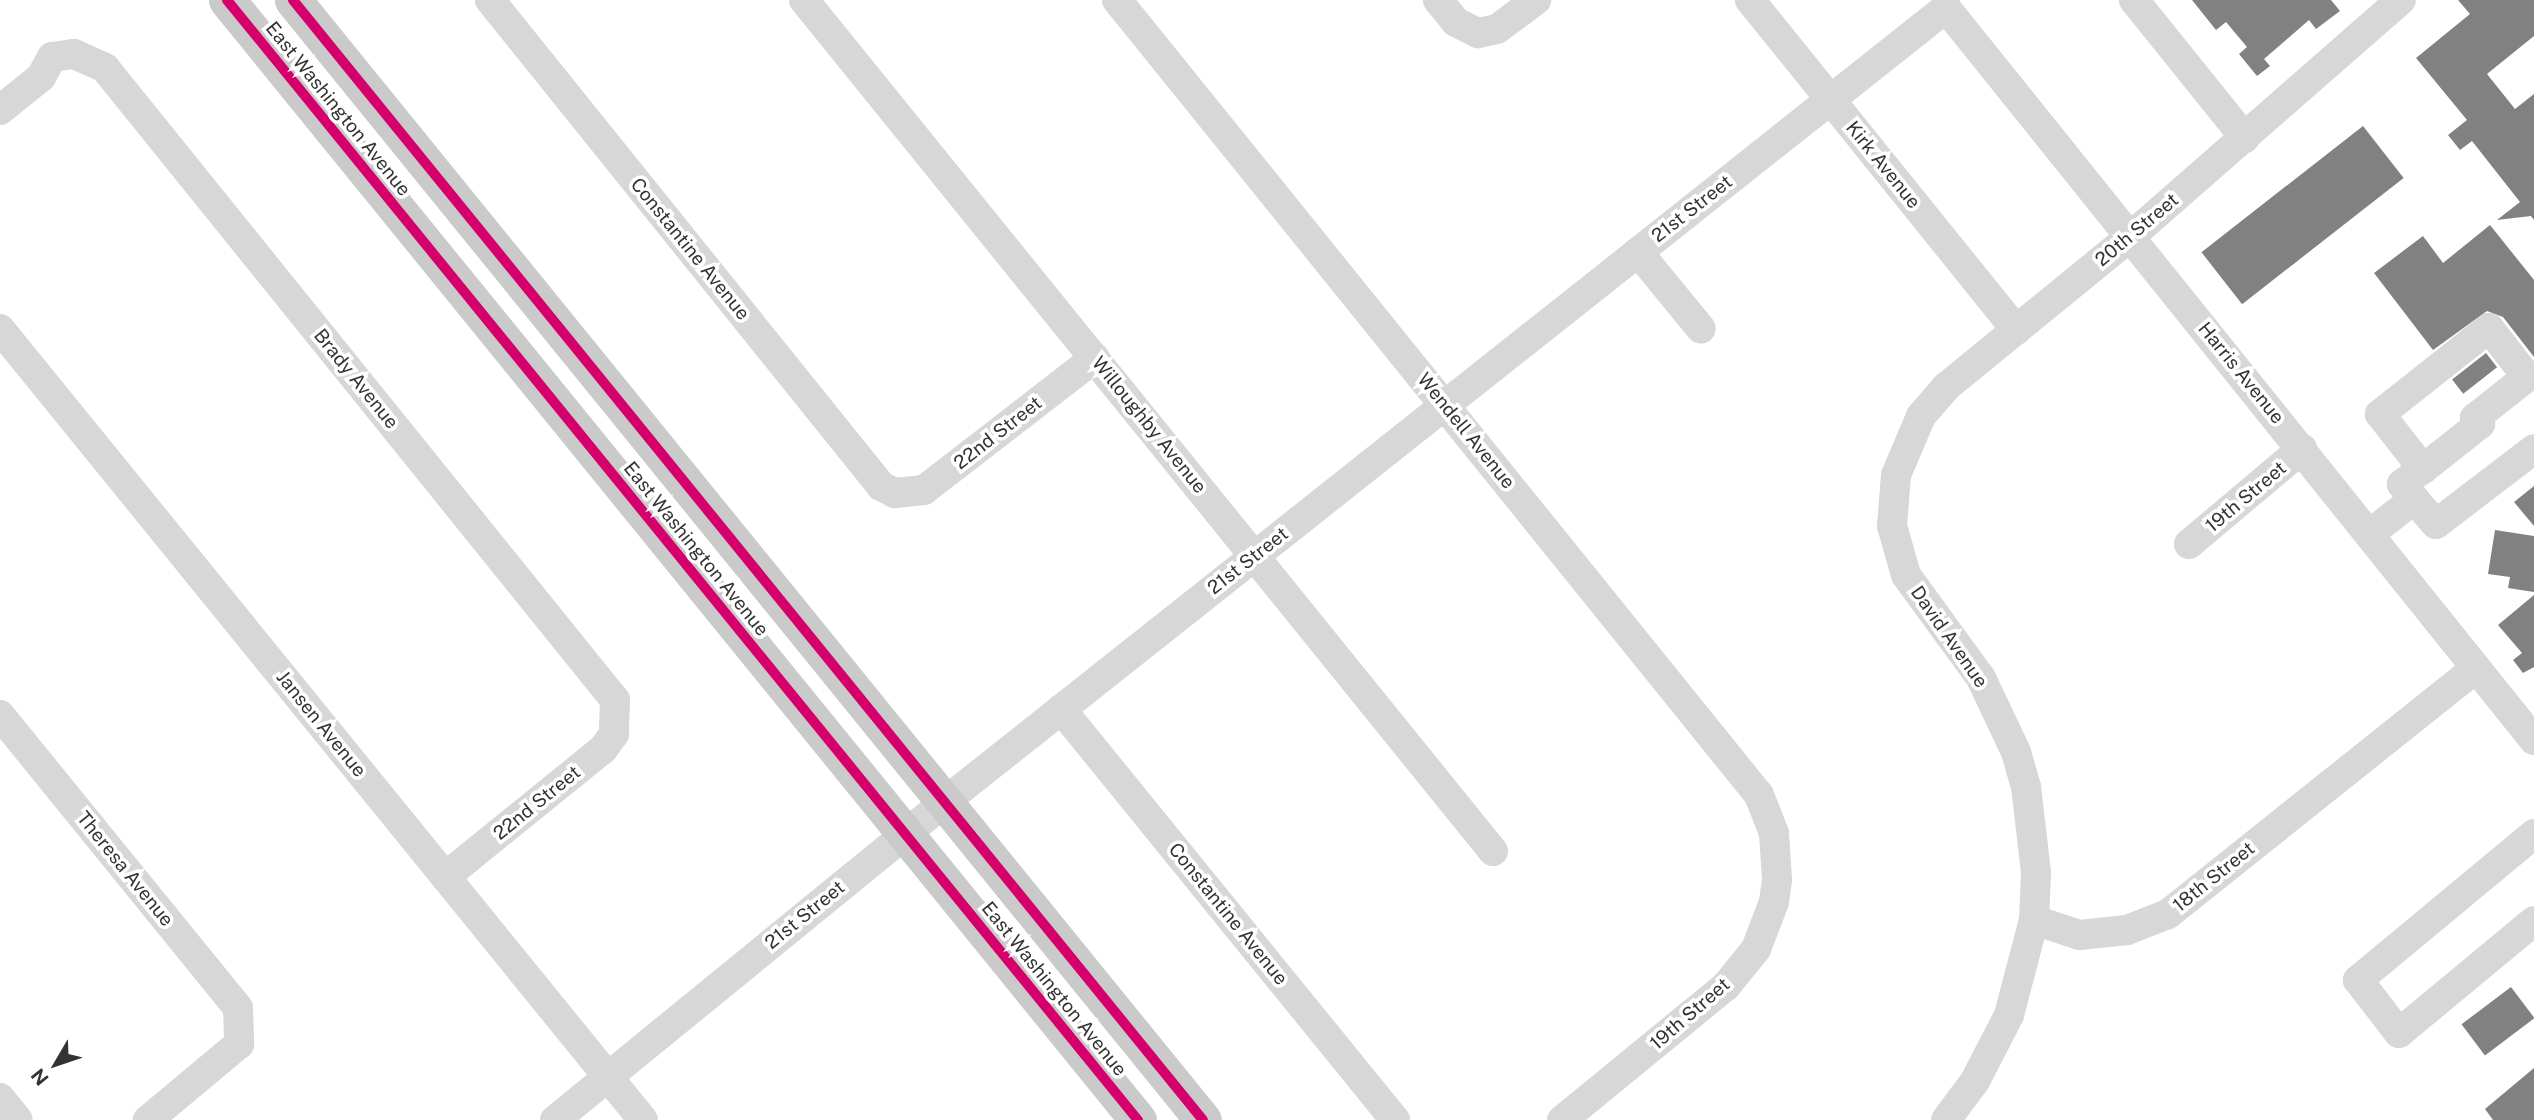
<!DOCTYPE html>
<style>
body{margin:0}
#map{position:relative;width:2534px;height:1120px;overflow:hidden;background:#fff;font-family:"Public Sans",sans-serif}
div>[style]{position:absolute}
.building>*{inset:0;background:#818181;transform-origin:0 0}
.minor>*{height:30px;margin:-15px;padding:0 15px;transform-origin:15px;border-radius:15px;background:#d7d7d7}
.major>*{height:37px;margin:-18.5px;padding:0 18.5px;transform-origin:18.5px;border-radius:18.5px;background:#cacaca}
.cycleway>*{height:10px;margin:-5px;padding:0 5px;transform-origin:5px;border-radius:5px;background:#d6006c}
span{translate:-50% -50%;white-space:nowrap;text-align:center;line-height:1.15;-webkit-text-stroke:7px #fff;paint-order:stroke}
.street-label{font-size:19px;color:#333}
.north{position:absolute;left:21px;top:1029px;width:70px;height:70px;-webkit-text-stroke:5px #fff;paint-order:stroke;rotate:231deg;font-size:19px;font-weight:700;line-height:28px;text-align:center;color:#333}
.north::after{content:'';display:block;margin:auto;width:24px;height:32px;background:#333;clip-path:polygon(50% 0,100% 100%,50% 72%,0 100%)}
</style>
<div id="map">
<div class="building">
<i style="clip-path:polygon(2192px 0,2331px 0,2340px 11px,2316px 29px,2309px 20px,2264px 59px,2270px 66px,2257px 76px,2239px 54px,2247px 47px,2226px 22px,2216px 30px)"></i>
<i style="clip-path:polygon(2458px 0,2534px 0,2534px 36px,2487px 74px,2515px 109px,2534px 94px,2534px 220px,2531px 216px,2497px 220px,2520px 202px,2472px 141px,2460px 150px,2448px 135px,2467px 120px,2416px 58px,2470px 14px)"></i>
<i style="left:2363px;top:126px;width:66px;height:205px;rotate:52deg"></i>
<i style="clip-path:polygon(2490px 225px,2534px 280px,2534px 357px,2503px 317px,2487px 311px,2433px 350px,2374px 273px,2423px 236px,2443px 263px)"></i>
<i style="left:2486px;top:353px;width:18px;height:43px;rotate:52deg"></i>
<i style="clip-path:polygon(2534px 486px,2534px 526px,2514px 502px)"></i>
<i style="clip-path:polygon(2495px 530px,2534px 536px,2534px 592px,2508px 588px,2510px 577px,2488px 574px)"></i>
<i style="clip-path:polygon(2534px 595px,2534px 667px,2523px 673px,2513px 660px,2522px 653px,2498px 625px)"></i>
<i style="left:2511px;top:987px;width:39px;height:62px;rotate:53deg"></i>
<i style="clip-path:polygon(2534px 1068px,2534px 1120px,2493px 1120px,2485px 1109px)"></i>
</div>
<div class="minor">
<i style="left:490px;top:0;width:624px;rotate:51.18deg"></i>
<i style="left:881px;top:486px;width:16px;rotate:27deg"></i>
<i style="left:895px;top:493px;width:29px;rotate:-6deg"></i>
<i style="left:924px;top:490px;width:216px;rotate:-37.7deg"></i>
<i style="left:804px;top:0;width:1095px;rotate:51.01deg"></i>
<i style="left:1117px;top:0;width:1022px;rotate:51.08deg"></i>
<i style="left:1759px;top:795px;width:41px;rotate:68.5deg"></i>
<i style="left:1774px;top:833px;width:47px;rotate:86.3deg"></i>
<i style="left:1777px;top:880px;width:22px;rotate:98deg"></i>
<i style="left:1774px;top:902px;width:50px;rotate:111deg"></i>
<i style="left:1756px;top:949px;width:48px;rotate:129deg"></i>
<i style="left:1726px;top:986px;width:212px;rotate:140.7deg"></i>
<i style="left:1438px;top:0;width:28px;rotate:51deg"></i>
<i style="left:1456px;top:22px;width:25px;rotate:27deg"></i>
<i style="left:1478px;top:33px;width:19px;rotate:-12deg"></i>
<i style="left:1497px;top:29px;width:49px;rotate:-36.6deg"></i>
<i style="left:1750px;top:0;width:424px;rotate:51.1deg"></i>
<i style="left:2134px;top:0;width:177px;rotate:51.2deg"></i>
<i style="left:0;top:110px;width:53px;rotate:-38.8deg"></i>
<i style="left:41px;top:77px;width:23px;rotate:-61deg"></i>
<i style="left:52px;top:57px;width:22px;rotate:-8deg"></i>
<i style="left:74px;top:54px;width:34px;rotate:24deg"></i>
<i style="left:105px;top:68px;width:812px;rotate:51.1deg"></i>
<i style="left:615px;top:700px;width:34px;rotate:92deg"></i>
<i style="left:614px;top:734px;width:19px;rotate:126deg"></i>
<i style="left:603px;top:749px;width:203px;rotate:141deg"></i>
<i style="left:1638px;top:252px;width:99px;rotate:50.7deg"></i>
<i style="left:0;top:329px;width:1019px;rotate:50.89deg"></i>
<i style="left:2414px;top:499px;width:33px;rotate:49deg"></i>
<i style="left:2436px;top:524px;width:123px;rotate:-37.4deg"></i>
<i style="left:2371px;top:533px;width:55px;rotate:-38.3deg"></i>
<i style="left:2414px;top:499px;width:19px;rotate:-129deg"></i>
<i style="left:2402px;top:484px;width:26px;rotate:-36deg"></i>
<i style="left:2423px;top:469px;width:73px;rotate:-38.3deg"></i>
<i style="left:2480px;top:424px;width:8px;rotate:-130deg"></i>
<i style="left:2475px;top:418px;width:66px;rotate:-38.3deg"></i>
<i style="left:2527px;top:377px;width:62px;rotate:-127.8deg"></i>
<i style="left:2489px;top:328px;width:139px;rotate:141.7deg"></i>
<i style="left:2380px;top:414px;width:70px;rotate:52deg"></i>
<i style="left:2189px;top:544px;width:148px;rotate:-40.1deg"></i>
<i style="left:1061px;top:709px;width:530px;rotate:50.9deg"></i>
<i style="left:0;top:715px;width:377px;rotate:50.9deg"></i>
<i style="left:238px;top:1008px;width:36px;rotate:88deg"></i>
<i style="left:239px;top:1044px;width:119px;rotate:140.1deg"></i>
<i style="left:2534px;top:834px;width:229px;rotate:140.3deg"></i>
<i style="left:2358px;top:980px;width:67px;rotate:52.3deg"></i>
<i style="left:2399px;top:1033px;width:175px;rotate:-39.7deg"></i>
<i style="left:2034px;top:920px;width:48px;rotate:-87.6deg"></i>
<i style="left:2036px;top:872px;width:86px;rotate:-96.7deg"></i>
<i style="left:2026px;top:787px;width:36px;rotate:-106deg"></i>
<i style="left:2016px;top:752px;width:82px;rotate:-115.3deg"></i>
<i style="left:1981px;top:678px;width:127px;rotate:-126.1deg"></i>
<i style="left:1906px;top:575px;width:51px;rotate:-105.9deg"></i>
<i style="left:1892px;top:526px;width:51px;rotate:-85.5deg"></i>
<i style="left:1896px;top:475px;width:64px;rotate:-67deg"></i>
<i style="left:1921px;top:416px;width:38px;rotate:-49deg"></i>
<i style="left:1946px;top:387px;width:237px;rotate:-39.2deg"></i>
<i style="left:2130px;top:237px;width:360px;rotate:-41.2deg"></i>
<i style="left:0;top:1098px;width:28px;rotate:51deg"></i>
<i style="left:555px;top:1120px;width:525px;rotate:-39.2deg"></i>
<i style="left:962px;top:788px;width:1256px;rotate:-38.4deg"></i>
<i style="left:1946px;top:8px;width:939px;rotate:51.23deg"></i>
<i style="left:1946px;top:1120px;width:49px;rotate:-53.4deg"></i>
<i style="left:1975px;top:1081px;width:74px;rotate:-62.7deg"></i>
<i style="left:2009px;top:1015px;width:98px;rotate:-75.3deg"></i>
<i style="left:2034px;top:920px;width:48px;rotate:18.1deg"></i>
<i style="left:2080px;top:935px;width:47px;rotate:-6.1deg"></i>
<i style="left:2127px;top:930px;width:44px;rotate:-21.3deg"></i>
<i style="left:2168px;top:914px;width:394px;rotate:-38.6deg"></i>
</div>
<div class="major">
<i style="left:227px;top:0;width:1444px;rotate:50.88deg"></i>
<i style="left:293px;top:0;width:1443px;rotate:50.91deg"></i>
</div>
<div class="cycleway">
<i style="left:227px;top:0;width:1444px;rotate:50.88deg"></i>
<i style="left:293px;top:0;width:1443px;rotate:50.91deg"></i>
</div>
<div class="street-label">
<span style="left:338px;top:109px;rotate:51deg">East Washington Avenue</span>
<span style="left:1883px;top:165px;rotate:51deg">Kirk Avenue</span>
<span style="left:1692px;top:209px;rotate:-38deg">21st Street</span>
<span style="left:2137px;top:230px;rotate:-40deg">20th Street</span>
<span style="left:690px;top:249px;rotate:51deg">Constantine Avenue</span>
<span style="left:2241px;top:373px;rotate:51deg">Harris Avenue</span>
<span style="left:356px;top:379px;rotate:51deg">Brady Avenue</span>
<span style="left:1149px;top:425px;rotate:51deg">Willoughby Avenue</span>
<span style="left:1466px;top:431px;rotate:51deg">Wendell Avenue</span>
<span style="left:998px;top:433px;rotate:-38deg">22nd Street</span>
<span style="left:2246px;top:497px;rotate:-40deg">19th Street</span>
<span style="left:696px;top:549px;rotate:51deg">East Washington Avenue</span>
<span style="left:1248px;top:561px;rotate:-38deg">21st Street</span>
<span style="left:1949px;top:637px;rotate:55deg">David Avenue</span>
<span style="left:321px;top:724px;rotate:51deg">Jansen Avenue</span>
<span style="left:537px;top:803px;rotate:-39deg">22nd Street</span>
<span style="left:125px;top:869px;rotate:51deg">Theresa Avenue</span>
<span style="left:2214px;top:877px;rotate:-39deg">18th Street</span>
<span style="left:1228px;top:914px;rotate:51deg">Constantine Avenue</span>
<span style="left:805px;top:915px;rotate:-39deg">21st Street</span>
<span style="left:1054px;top:989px;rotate:51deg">East Washington Avenue</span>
<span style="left:1690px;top:1014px;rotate:-41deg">19th Street</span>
</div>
<div class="north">N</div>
</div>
